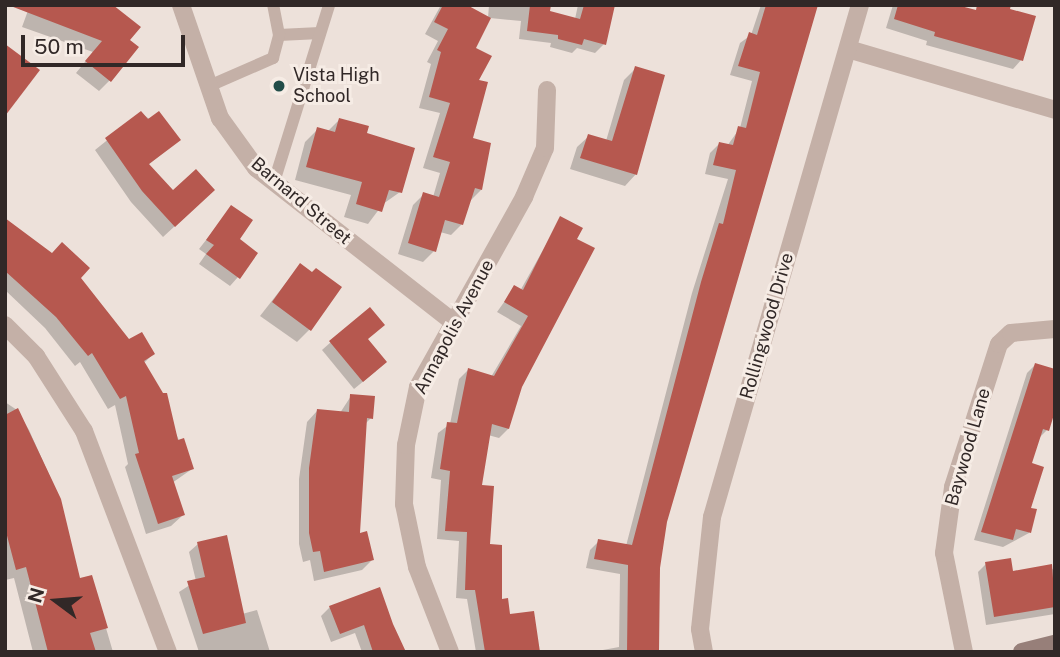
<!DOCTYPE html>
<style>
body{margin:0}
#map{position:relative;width:1060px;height:657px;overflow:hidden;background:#ede1da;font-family:"Public Sans",sans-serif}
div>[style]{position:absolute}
.shadow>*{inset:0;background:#0003}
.building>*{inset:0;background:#b6584f}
.lane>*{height:12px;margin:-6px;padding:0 6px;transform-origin:6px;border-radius:6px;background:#c4b0a7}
.street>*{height:18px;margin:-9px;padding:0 9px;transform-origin:9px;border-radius:9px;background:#c4b0a7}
.secondary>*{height:18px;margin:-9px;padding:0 9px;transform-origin:9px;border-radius:9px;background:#977f79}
.dots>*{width:19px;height:19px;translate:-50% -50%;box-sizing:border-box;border:4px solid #f6ece5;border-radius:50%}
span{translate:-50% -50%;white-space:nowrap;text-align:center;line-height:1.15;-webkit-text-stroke:6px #f6ece5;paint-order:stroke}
.poi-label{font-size:18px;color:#312827}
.left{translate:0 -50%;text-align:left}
.street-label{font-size:18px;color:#312827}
.frame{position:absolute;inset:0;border:7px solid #312827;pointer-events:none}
.north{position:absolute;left:21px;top:566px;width:70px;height:70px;-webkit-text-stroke:5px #f6ece5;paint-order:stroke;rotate:286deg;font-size:19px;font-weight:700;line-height:28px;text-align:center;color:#312827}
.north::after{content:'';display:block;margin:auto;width:24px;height:32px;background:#312827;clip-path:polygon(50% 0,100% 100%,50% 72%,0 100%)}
.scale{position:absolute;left:21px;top:35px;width:164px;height:32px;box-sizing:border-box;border:4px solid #312827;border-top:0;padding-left:9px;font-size:21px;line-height:24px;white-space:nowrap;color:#312827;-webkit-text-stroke:5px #f6ece5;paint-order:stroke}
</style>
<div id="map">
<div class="shadow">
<i style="clip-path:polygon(30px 5px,128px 40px,110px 80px,99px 91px,76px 73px,93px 52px,22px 27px)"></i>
<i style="clip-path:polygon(441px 5px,463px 5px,488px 18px,489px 5px,549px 5px,548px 13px,575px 19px,578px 5px,614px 5px,604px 44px,595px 53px,577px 48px,572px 53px,550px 47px,551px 43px,519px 39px,521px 21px,490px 18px,473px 49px,476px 81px,470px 139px,481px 190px,470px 201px,462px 224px,451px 235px,440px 232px,434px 251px,423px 262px,398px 254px,413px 205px,424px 194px,433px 197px,440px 173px,423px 168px,440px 113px,419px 108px,431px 64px,427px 62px,438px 41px,425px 34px)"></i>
<i style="clip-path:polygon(761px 5px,817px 5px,666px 522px,659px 568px,657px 652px,592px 652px,619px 647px,620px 574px,586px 568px,590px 550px,599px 541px,626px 546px,692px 293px,728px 179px,705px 174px,710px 153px,719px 144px,727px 146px,740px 128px,752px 81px,730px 75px,740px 43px,751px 35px)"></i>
<i style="clip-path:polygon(893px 5px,951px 5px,1021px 60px,1013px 69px,926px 45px,927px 41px,886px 28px)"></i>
<i style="clip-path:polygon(636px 68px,636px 174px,625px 186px,570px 169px,577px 147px,589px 136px,606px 141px,624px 80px)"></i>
<i style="clip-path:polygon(141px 113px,179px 140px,148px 165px,173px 193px,202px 201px,163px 237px,131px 202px,95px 150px)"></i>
<i style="clip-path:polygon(339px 120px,365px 134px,400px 192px,383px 204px,368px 224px,344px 217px,351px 195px,295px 180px,305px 142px,318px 129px,327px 132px)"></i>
<i style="clip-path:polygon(232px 207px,238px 277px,230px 286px,199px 264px,206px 254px,199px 249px)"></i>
<i style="clip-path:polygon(561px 218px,521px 386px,508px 429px,499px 438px,488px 435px,480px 487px,500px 601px,538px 651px,544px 652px,476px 652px,467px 599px,456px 598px,459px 541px,437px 539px,441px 480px,431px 478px,438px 433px,450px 424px,459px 379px,468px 370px,491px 377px,521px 326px,497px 312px,514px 288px,520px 291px)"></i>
<i style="clip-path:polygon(5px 223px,79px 277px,129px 342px,153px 354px,144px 363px,192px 469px,172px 483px,183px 515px,171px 526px,146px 534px,125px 467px,128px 464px,115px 405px,108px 409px,80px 362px,75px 366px,45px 328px,5px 290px)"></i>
<i style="clip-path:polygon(300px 265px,310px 329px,297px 342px,260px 316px)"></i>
<i style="clip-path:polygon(366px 340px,376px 371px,354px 389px,322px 350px,331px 342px)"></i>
<i style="clip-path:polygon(1035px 365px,1047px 430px,1038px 439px,1030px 464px,1029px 509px,1035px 511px,1029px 533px,1003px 547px,974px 540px,1027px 373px)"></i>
<i style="clip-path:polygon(351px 396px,371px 418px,365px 424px,358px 535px,372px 560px,362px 570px,314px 581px,310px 560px,303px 562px,299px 544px,299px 479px,307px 422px,317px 411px,340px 413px)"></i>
<i style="clip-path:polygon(5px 402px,17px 410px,29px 430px,60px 499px,79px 580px,91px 577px,113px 652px,33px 652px,14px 578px,5px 580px)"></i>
<i style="clip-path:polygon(198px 544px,242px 614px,257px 610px,270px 652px,199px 652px,179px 592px,196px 581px,189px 552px)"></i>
<i style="clip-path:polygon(986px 564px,1011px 573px,1055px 569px,1055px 614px,986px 625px,978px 572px)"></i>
<i style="clip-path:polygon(379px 589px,403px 652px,362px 652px,355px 633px,331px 642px,321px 616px,330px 607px)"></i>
</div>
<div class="building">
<i style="clip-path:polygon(8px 5px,113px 5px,141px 27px,130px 40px,139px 47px,111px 82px,85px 61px,102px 41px)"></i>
<i style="clip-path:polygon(443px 5px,467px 5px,491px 18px,476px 48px,492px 56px,479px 80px,488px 82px,473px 138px,491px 143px,482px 190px,475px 188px,463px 225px,445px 220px,436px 252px,408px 243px,423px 192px,439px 197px,450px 162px,433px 157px,450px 103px,429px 97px,441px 52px,437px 50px,448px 29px,434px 22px)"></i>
<i style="clip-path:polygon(530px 5px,551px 5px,550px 11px,580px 19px,584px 5px,615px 5px,606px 45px,584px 39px,582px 45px,558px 39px,558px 35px,527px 31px)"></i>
<i style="clip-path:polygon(766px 5px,818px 5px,667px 522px,660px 568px,659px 652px,627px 652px,628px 565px,594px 559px,598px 539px,632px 545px,701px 282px,719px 223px,723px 224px,736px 170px,713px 165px,719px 142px,733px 145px,738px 126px,746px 128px,760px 72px,738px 66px,749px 32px,757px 35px)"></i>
<i style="clip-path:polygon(898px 5px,957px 5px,976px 10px,977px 5px,1011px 5px,1010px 9px,1036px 16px,1023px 61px,934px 36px,935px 32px,894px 19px)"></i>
<i style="clip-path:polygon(5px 44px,40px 70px,5px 116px)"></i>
<i style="clip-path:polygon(635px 66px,665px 75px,637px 175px,580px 158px,588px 134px,612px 141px)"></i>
<i style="clip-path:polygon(141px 111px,148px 119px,159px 111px,181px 140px,149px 164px,173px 190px,196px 169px,215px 190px,175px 227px,142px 191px,105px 138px)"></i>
<i style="clip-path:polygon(339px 118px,369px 126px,367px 133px,415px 148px,402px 193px,389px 190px,382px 212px,356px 204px,362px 182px,306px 167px,317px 127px,335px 132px)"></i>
<i style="clip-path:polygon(231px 205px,253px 220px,240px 239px,258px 253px,240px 279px,206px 254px,214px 245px,206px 240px)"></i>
<i style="clip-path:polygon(560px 216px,583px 228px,577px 239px,595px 248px,522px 387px,509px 429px,492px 424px,482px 485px,494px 486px,490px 544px,502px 545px,502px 599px,508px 598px,510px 614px,534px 611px,540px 652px,485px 652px,475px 590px,465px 590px,467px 532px,445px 531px,450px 471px,440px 469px,447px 422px,457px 423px,468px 368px,494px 376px,528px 316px,504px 302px,514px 285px,523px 290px)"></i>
<i style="clip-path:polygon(5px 218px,52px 253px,62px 242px,90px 268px,81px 278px,129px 339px,142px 332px,155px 354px,144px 361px,163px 393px,167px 393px,178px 440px,184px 438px,194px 469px,172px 476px,185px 515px,158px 524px,135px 454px,139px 453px,126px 396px,120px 399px,92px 353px,88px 356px,56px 317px,5px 271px)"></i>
<i style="clip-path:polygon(300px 263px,312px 272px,316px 268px,342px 287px,311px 331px,272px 302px)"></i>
<i style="clip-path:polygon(370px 307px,385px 325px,368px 339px,387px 362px,363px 382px,329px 341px)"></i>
<i style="clip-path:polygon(1035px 363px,1055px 369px,1055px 411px,1049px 431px,1043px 429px,1032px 463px,1044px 467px,1031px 508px,1037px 509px,1031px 533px,1016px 529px,1013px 540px,981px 532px)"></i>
<i style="clip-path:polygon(350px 394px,375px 396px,373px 419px,367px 418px,360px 533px,367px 531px,374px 560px,324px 572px,320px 551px,313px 552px,309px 533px,309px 468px,317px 409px,349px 412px)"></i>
<i style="clip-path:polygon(18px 408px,61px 499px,80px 578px,92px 575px,108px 628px,90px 633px,96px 652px,48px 652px,26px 567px,16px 570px,5px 528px,5px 415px)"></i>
<i style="clip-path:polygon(227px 535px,246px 623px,203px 634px,187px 581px,205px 577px,197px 542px)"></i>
<i style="clip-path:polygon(1011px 558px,1013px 571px,1052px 564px,1055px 607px,994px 617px,985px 562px)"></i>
<i style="clip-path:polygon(380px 587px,393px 624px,406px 652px,373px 652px,364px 625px,340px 634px,329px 606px)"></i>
</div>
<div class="lane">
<i style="left:279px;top:35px;width:41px;rotate:-2.8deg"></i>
<i style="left:209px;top:86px;width:70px;rotate:-23.6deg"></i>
<i style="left:273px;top:58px;width:24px;rotate:-75deg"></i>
<i style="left:279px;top:35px;width:31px;rotate:-101deg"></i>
<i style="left:274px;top:182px;width:185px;rotate:-72.7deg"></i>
</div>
<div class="street">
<i style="left:181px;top:5px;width:120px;rotate:71deg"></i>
<i style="left:220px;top:118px;width:62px;rotate:54.2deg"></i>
<i style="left:256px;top:168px;width:250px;rotate:38deg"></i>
<i style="left:848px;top:49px;width:216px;rotate:16.4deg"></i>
<i style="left:5px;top:325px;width:44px;rotate:45deg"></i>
<i style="left:36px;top:356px;width:89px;rotate:57.4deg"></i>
<i style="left:84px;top:431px;width:236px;rotate:69.2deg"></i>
<i style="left:450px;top:652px;width:91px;rotate:-111.2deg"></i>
<i style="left:417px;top:567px;width:64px;rotate:-101.7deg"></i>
<i style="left:404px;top:504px;width:59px;rotate:-88.1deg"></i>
<i style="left:406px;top:445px;width:59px;rotate:-78.3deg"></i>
<i style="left:418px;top:387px;width:218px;rotate:-60.8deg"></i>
<i style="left:524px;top:197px;width:53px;rotate:-66.8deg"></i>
<i style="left:545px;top:148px;width:58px;rotate:-88deg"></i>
<i style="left:704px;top:652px;width:23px;rotate:-100deg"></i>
<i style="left:700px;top:629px;width:113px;rotate:-83.9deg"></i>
<i style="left:712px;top:517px;width:533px;rotate:-73.88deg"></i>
<i style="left:964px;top:652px;width:101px;rotate:-101.4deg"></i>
<i style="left:944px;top:553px;width:67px;rotate:-82.2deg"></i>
<i style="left:953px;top:487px;width:150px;rotate:-72.2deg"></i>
<i style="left:999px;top:344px;width:16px;rotate:-43deg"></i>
<i style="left:1011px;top:333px;width:44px;rotate:-5.2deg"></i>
</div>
<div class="secondary">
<i style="left:1022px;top:652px;width:34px;rotate:-14deg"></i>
</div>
<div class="dots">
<i style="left:279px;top:86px;background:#224d49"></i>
</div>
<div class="poi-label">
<span class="left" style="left:293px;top:86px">Vista High<br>School</span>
</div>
<div class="street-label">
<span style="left:301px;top:201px;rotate:40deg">Barnard Street</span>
<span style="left:767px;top:326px;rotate:-74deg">Rollingwood Drive</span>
<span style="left:454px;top:327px;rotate:-62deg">Annapolis Avenue</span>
<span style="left:968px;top:447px;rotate:-74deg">Baywood Lane</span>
</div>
<div class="frame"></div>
<div class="north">N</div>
<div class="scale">50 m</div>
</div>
